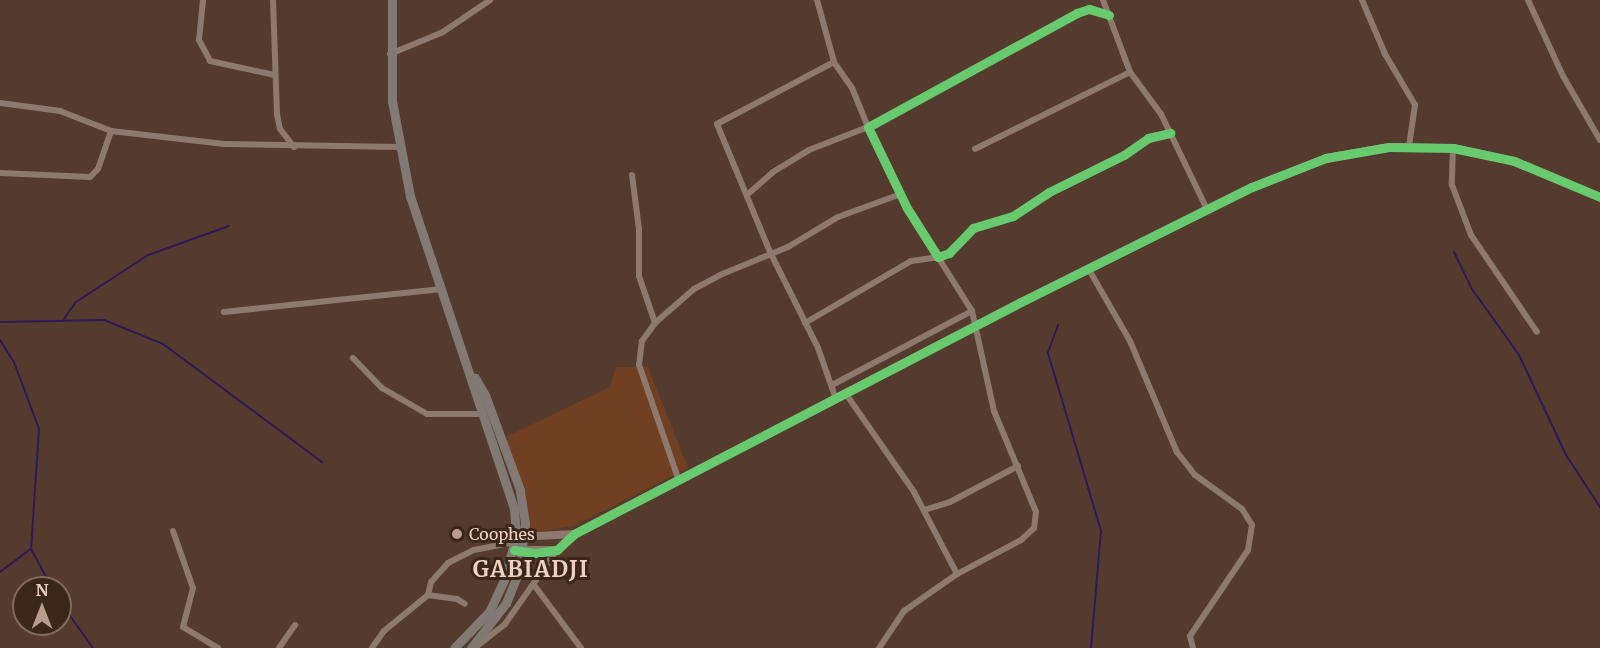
<!DOCTYPE html>
<style>
body{margin:0}
#map{position:relative;width:1600px;height:648px;overflow:hidden;background:#553b2d;font-family:Merriweather,serif}
div>[style]{position:absolute}
.built>*{inset:0;background:#713f21}
.stream>*{height:2px;margin:-1px;padding:0 1px;transform-origin:1px;border-radius:1px;background:#2e1958}
.minor>*{height:6px;margin:-3px;padding:0 3px;transform-origin:3px;border-radius:3px;background:#8d796e}
.tertiary>*{height:8px;margin:-4px;padding:0 4px;transform-origin:4px;border-radius:4px;background:#8d796e}
.primary>*{height:9px;margin:-4.5px;padding:0 4.5px;transform-origin:4.5px;border-radius:4.5px;background:#807974}
.cycleway>*{height:9px;margin:-4.5px;padding:0 4.5px;transform-origin:4.5px;border-radius:4.5px;background:#67ca6e}
.dots>*{width:16px;height:16px;translate:-50% -50%;box-sizing:border-box;border:3px solid #3b261a;border-radius:50%}
span{translate:-50% -50%;white-space:nowrap;text-align:center;line-height:1.15;-webkit-text-stroke:6px #3b261a;paint-order:stroke}
.poi-label{font-size:16px;color:#eed1c2}
.left{translate:0 -50%;text-align:left}
.district-label{font-size:22px;color:#eed1c2;font-weight:700;letter-spacing:1.5px}
.north{position:absolute;left:12px;top:576px;width:60px;height:60px;box-sizing:border-box;background:#3b261a;border:2px solid #836a5d;border-radius:50%;rotate:0deg;font-size:16px;font-weight:700;line-height:24px;text-align:center;color:#eed1c2}
.north::after{content:'';display:block;margin:auto;width:21px;height:27px;background:#b89c8e;clip-path:polygon(50% 0,100% 100%,50% 72%,0 100%)}
</style>
<div id="map">
<div class="built">
<i style="clip-path:polygon(616px 367px,648px 367px,688px 468px,574px 526px,531px 533px,506px 437px,610px 387px)"></i>
</div>
<div class="stream">
<i style="left:1454px;top:252px;width:41px;rotate:64.1deg"></i>
<i style="left:1472px;top:289px;width:81px;rotate:54.5deg"></i>
<i style="left:1519px;top:355px;width:110px;rotate:64.8deg"></i>
<i style="left:1566px;top:455px;width:62px;rotate:56.8deg"></i>
<i style="left:64px;top:319px;width:21px;rotate:-55deg"></i>
<i style="left:76px;top:302px;width:86px;rotate:-33.1deg"></i>
<i style="left:148px;top:255px;width:86px;rotate:-19.7deg"></i>
<i style="left:0;top:322px;width:104px;rotate:-1.1deg"></i>
<i style="left:104px;top:320px;width:64px;rotate:22.1deg"></i>
<i style="left:163px;top:344px;width:198px;rotate:36.6deg"></i>
<i style="left:1058px;top:325px;width:30px;rotate:110deg"></i>
<i style="left:1048px;top:353px;width:186px;rotate:73.4deg"></i>
<i style="left:1101px;top:531px;width:117px;rotate:94.9deg"></i>
<i style="left:0;top:340px;width:26px;rotate:58deg"></i>
<i style="left:14px;top:362px;width:72px;rotate:69.5deg"></i>
<i style="left:39px;top:429px;width:120px;rotate:93.8deg"></i>
<i style="left:31px;top:549px;width:44px;rotate:61.7deg"></i>
<i style="left:0;top:572px;width:39px;rotate:-37deg"></i>
<i style="left:60px;top:602px;width:57px;rotate:54.3deg"></i>
</div>
<div class="minor">
<i style="left:203px;top:0;width:40px;rotate:95.7deg"></i>
<i style="left:199px;top:40px;width:24px;rotate:62deg"></i>
<i style="left:210px;top:61px;width:66px;rotate:12.2deg"></i>
<i style="left:273px;top:0;width:114px;rotate:88deg"></i>
<i style="left:277px;top:114px;width:15px;rotate:79deg"></i>
<i style="left:280px;top:129px;width:23px;rotate:52deg"></i>
<i style="left:1103px;top:0;width:77px;rotate:69.4deg"></i>
<i style="left:1130px;top:72px;width:52px;rotate:53.6deg"></i>
<i style="left:1161px;top:114px;width:106px;rotate:64.2deg"></i>
<i style="left:1362px;top:0;width:59px;rotate:66.9deg"></i>
<i style="left:1385px;top:54px;width:59px;rotate:59.5deg"></i>
<i style="left:1415px;top:105px;width:41px;rotate:98.3deg"></i>
<i style="left:1528px;top:0;width:84px;rotate:65.3deg"></i>
<i style="left:1563px;top:76px;width:74px;rotate:60deg"></i>
<i style="left:1109px;top:15px;width:21px;rotate:-163deg"></i>
<i style="left:1089px;top:9px;width:13px;rotate:162deg"></i>
<i style="left:1077px;top:13px;width:238px;rotate:151.4deg"></i>
<i style="left:868px;top:127px;width:90px;rotate:64.3deg"></i>
<i style="left:907px;top:208px;width:58px;rotate:57.7deg"></i>
<i style="left:938px;top:257px;width:12px;rotate:-20deg"></i>
<i style="left:949px;top:253px;width:35px;rotate:-46deg"></i>
<i style="left:973px;top:228px;width:42px;rotate:-16.7deg"></i>
<i style="left:1013px;top:216px;width:43px;rotate:-33.7deg"></i>
<i style="left:1049px;top:192px;width:84px;rotate:-26.3deg"></i>
<i style="left:1124px;top:155px;width:29px;rotate:-35deg"></i>
<i style="left:1148px;top:138px;width:23px;rotate:-13deg"></i>
<i style="left:390px;top:54px;width:57px;rotate:-22.5deg"></i>
<i style="left:443px;top:32px;width:57px;rotate:-34.2deg"></i>
<i style="left:834px;top:62px;width:132px;rotate:152.1deg"></i>
<i style="left:717px;top:124px;width:139px;rotate:67.5deg"></i>
<i style="left:770px;top:252px;width:107px;rotate:63.4deg"></i>
<i style="left:818px;top:348px;width:54px;rotate:70.6deg"></i>
<i style="left:0;top:103px;width:61px;rotate:7.6deg"></i>
<i style="left:60px;top:111px;width:55px;rotate:21.4deg"></i>
<i style="left:111px;top:131px;width:114px;rotate:6.6deg"></i>
<i style="left:224px;top:144px;width:175px;rotate:1deg"></i>
<i style="left:1453px;top:148px;width:37px;rotate:92deg"></i>
<i style="left:1452px;top:185px;width:53px;rotate:69.2deg"></i>
<i style="left:1471px;top:235px;width:117px;rotate:55.8deg"></i>
<i style="left:975px;top:149px;width:173px;rotate:-26.4deg"></i>
<i style="left:0;top:173px;width:90px;rotate:2.5deg"></i>
<i style="left:90px;top:177px;width:11px;rotate:-45deg"></i>
<i style="left:98px;top:169px;width:40px;rotate:-71.1deg"></i>
<i style="left:632px;top:175px;width:54px;rotate:82.6deg"></i>
<i style="left:639px;top:229px;width:47px;rotate:90deg"></i>
<i style="left:639px;top:276px;width:50px;rotate:71.2deg"></i>
<i style="left:748px;top:194px;width:33px;rotate:-41deg"></i>
<i style="left:773px;top:172px;width:42px;rotate:-31.4deg"></i>
<i style="left:809px;top:150px;width:63px;rotate:-21.3deg"></i>
<i style="left:868px;top:127px;width:42px;rotate:-112.3deg"></i>
<i style="left:852px;top:88px;width:32px;rotate:-125deg"></i>
<i style="left:834px;top:62px;width:64px;rotate:-105.3deg"></i>
<i style="left:1088px;top:268px;width:84px;rotate:60.1deg"></i>
<i style="left:1130px;top:341px;width:121px;rotate:67.1deg"></i>
<i style="left:1177px;top:452px;width:29px;rotate:52deg"></i>
<i style="left:1195px;top:475px;width:58px;rotate:35.9deg"></i>
<i style="left:1242px;top:509px;width:19px;rotate:58deg"></i>
<i style="left:1252px;top:525px;width:25px;rotate:99deg"></i>
<i style="left:1248px;top:550px;width:104px;rotate:124deg"></i>
<i style="left:1190px;top:636px;width:12px;rotate:76deg"></i>
<i style="left:224px;top:312px;width:219px;rotate:-6deg"></i>
<i style="left:805px;top:323px;width:123px;rotate:-30.3deg"></i>
<i style="left:911px;top:261px;width:27px;rotate:-8deg"></i>
<i style="left:938px;top:257px;width:64px;rotate:57.8deg"></i>
<i style="left:972px;top:311px;width:102px;rotate:77.6deg"></i>
<i style="left:994px;top:411px;width:109px;rotate:67.4deg"></i>
<i style="left:1036px;top:512px;width:16px;rotate:97deg"></i>
<i style="left:1034px;top:528px;width:18px;rotate:137deg"></i>
<i style="left:1021px;top:540px;width:72px;rotate:152deg"></i>
<i style="left:957px;top:574px;width:65px;rotate:145.1deg"></i>
<i style="left:904px;top:611px;width:45px;rotate:124deg"></i>
<i style="left:353px;top:358px;width:42px;rotate:46deg"></i>
<i style="left:382px;top:388px;width:52px;rotate:30deg"></i>
<i style="left:427px;top:414px;width:55px"></i>
<i style="left:832px;top:385px;width:158px;rotate:-27.9deg"></i>
<i style="left:846px;top:394px;width:119px;rotate:55.2deg"></i>
<i style="left:914px;top:492px;width:93px;rotate:62.3deg"></i>
<i style="left:679px;top:481px;width:123px;rotate:-109deg"></i>
<i style="left:639px;top:365px;width:24px;rotate:-83deg"></i>
<i style="left:642px;top:341px;width:22px;rotate:-54deg"></i>
<i style="left:655px;top:323px;width:52px;rotate:-41.1deg"></i>
<i style="left:694px;top:289px;width:30px;rotate:-28deg"></i>
<i style="left:720px;top:275px;width:74px;rotate:-22.4deg"></i>
<i style="left:788px;top:247px;width:58px;rotate:-31deg"></i>
<i style="left:838px;top:217px;width:67px;rotate:-20.1deg"></i>
<i style="left:924px;top:510px;width:27px;rotate:-17deg"></i>
<i style="left:950px;top:502px;width:77px;rotate:-27.9deg"></i>
<i style="left:173px;top:531px;width:60px;rotate:70.7deg"></i>
<i style="left:193px;top:588px;width:40px;rotate:104.4deg"></i>
<i style="left:183px;top:627px;width:41px;rotate:31deg"></i>
<i style="left:534px;top:585px;width:79px;rotate:53.3deg"></i>
<i style="left:428px;top:595px;width:29px;rotate:8deg"></i>
<i style="left:457px;top:599px;width:9px;rotate:32deg"></i>
<i style="left:477px;top:646px;width:36px;rotate:-38deg"></i>
<i style="left:505px;top:624px;width:90px;rotate:-54.9deg"></i>
<i style="left:279px;top:648px;width:28px;rotate:-55deg"></i>
<i style="left:372px;top:648px;width:21px;rotate:-55deg"></i>
<i style="left:384px;top:631px;width:57px;rotate:-39.3deg"></i>
<i style="left:428px;top:595px;width:13px;rotate:-77deg"></i>
<i style="left:431px;top:582px;width:25px;rotate:-48deg"></i>
<i style="left:448px;top:563px;width:29px;rotate:-27deg"></i>
<i style="left:474px;top:550px;width:42px;rotate:-11deg"></i>
</div>
<div class="tertiary">
<i style="left:519px;top:537px;width:55px;rotate:-3.1deg"></i>
<i style="left:517px;top:550px;width:40px"></i>
<i style="left:557px;top:550px;width:23px;rotate:-43deg"></i>
<i style="left:574px;top:534px;width:504px;rotate:-27.43deg"></i>
<i style="left:1021px;top:302px;width:258px;rotate:-26.5deg"></i>
<i style="left:1252px;top:187px;width:79px;rotate:-21.4deg"></i>
<i style="left:1326px;top:158px;width:64px;rotate:-9.9deg"></i>
<i style="left:1389px;top:147px;width:64px;rotate:0.9deg"></i>
<i style="left:1453px;top:148px;width:62px;rotate:12deg"></i>
<i style="left:1514px;top:161px;width:93px;rotate:22.7deg"></i>
</div>
<div class="primary">
<i style="left:392px;top:0;width:101px;rotate:90deg"></i>
<i style="left:392px;top:101px;width:97px;rotate:79.3deg"></i>
<i style="left:410px;top:196px;width:329px;rotate:71.6deg"></i>
<i style="left:514px;top:508px;width:28px;rotate:86deg"></i>
<i style="left:516px;top:536px;width:46px;rotate:105.3deg"></i>
<i style="left:504px;top:580px;width:35px;rotate:115deg"></i>
<i style="left:489px;top:612px;width:50px;rotate:134.2deg"></i>
<i style="left:471px;top:648px;width:57px;rotate:-52.1deg"></i>
<i style="left:506px;top:603px;width:35px;rotate:-68deg"></i>
<i style="left:519px;top:570px;width:47px;rotate:-82.7deg"></i>
<i style="left:525px;top:523px;width:33px;rotate:-99deg"></i>
<i style="left:520px;top:490px;width:101px;rotate:-110.2deg"></i>
<i style="left:485px;top:395px;width:20px;rotate:-120deg"></i>
</div>
<div class="cycleway">
<i style="left:1109px;top:15px;width:21px;rotate:-163deg"></i>
<i style="left:1089px;top:9px;width:13px;rotate:162deg"></i>
<i style="left:1077px;top:13px;width:238px;rotate:151.4deg"></i>
<i style="left:868px;top:127px;width:90px;rotate:64.3deg"></i>
<i style="left:907px;top:208px;width:58px;rotate:57.7deg"></i>
<i style="left:938px;top:257px;width:12px;rotate:-20deg"></i>
<i style="left:949px;top:253px;width:35px;rotate:-46deg"></i>
<i style="left:973px;top:228px;width:42px;rotate:-16.7deg"></i>
<i style="left:1013px;top:216px;width:43px;rotate:-33.7deg"></i>
<i style="left:1049px;top:192px;width:84px;rotate:-26.3deg"></i>
<i style="left:1124px;top:155px;width:29px;rotate:-35deg"></i>
<i style="left:1148px;top:138px;width:23px;rotate:-13deg"></i>
<i style="left:514px;top:550px;width:21px;rotate:8deg"></i>
<i style="left:535px;top:553px;width:22px;rotate:-8deg"></i>
<i style="left:557px;top:550px;width:23px;rotate:-43deg"></i>
<i style="left:574px;top:534px;width:504px;rotate:-27.43deg"></i>
<i style="left:1021px;top:302px;width:258px;rotate:-26.5deg"></i>
<i style="left:1252px;top:187px;width:79px;rotate:-21.4deg"></i>
<i style="left:1326px;top:158px;width:64px;rotate:-9.9deg"></i>
<i style="left:1389px;top:147px;width:64px;rotate:0.9deg"></i>
<i style="left:1453px;top:148px;width:62px;rotate:12deg"></i>
<i style="left:1514px;top:161px;width:93px;rotate:22.7deg"></i>
</div>
<div class="dots">
<i style="left:457px;top:534px;background:#b89c8e"></i>
</div>
<div class="poi-label">
<span class="left" style="left:469px;top:534px">Coophes</span>
</div>
<div class="district-label">
<span style="left:531px;top:570px">GABIADJI</span>
</div>
<div class="north">N</div>
</div>
